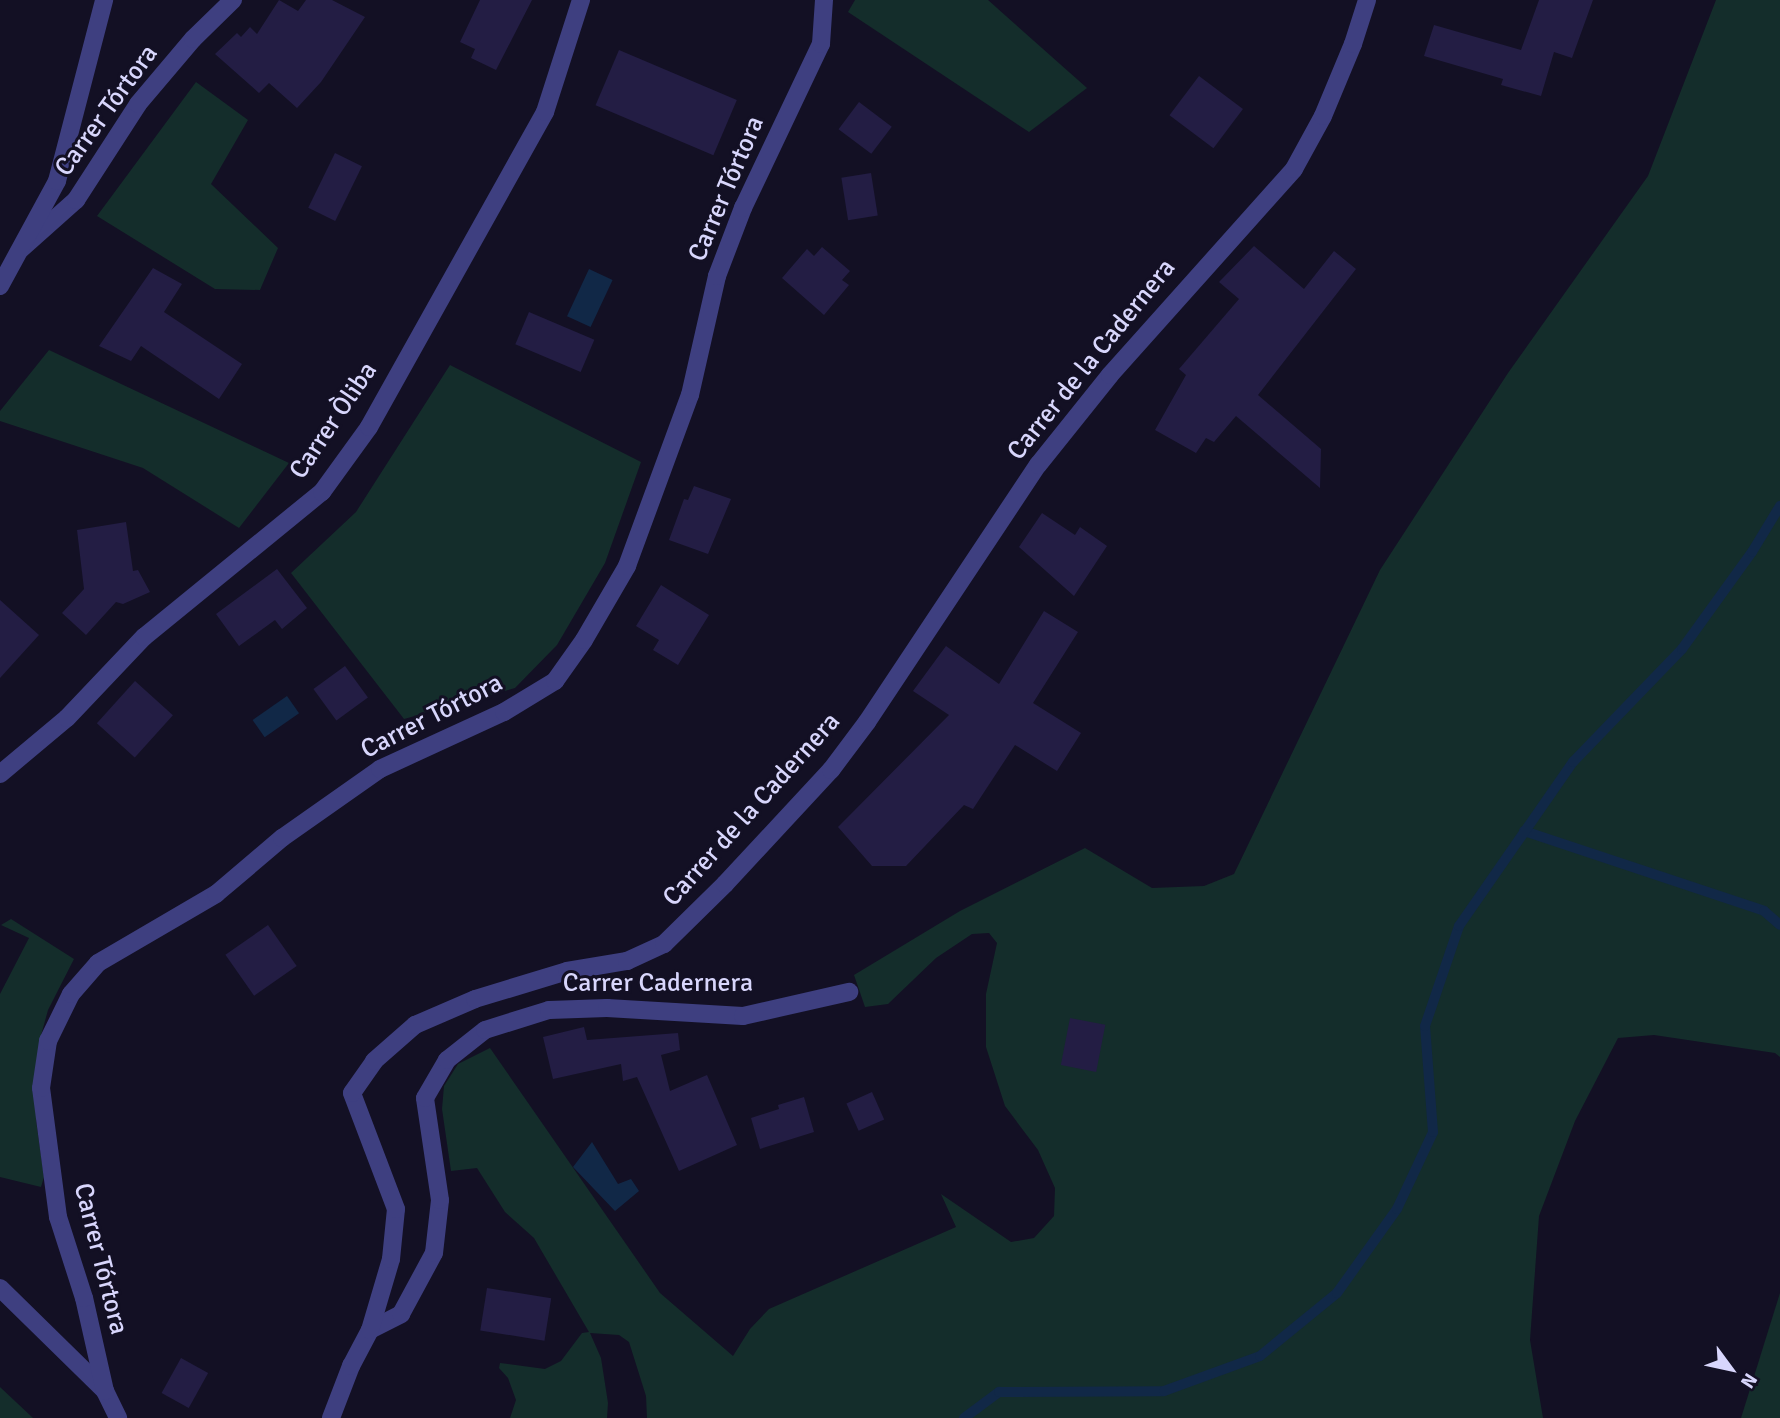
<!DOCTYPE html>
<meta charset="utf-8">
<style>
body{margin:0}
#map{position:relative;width:1780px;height:1418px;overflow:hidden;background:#131024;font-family:Signika,sans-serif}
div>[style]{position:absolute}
.green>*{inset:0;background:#142d2b}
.water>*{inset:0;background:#112847;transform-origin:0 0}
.stream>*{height:10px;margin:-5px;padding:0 5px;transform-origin:5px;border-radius:5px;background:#112847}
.building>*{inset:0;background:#231d44;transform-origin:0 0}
.street>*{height:18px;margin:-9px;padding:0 9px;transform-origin:9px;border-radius:9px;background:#3e3f80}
span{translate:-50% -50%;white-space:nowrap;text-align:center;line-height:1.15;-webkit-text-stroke:6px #131024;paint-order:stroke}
.street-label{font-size:26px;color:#d8d6fc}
.north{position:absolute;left:1696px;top:1334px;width:70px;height:70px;-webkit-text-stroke:5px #131024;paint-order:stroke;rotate:123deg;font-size:19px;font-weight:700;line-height:28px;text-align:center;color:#d8d6fc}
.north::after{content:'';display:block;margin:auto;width:24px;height:32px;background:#d8d6fc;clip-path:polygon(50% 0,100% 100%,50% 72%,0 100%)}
</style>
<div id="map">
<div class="green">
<i style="clip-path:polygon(855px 0,988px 0,1087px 88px,1029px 132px,848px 12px)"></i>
<i style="clip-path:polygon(1716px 0,1780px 0,1780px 1057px,1775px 1053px,1654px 1035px,1618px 1038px,1575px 1121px,1539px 1216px,1530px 1340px,1543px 1418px,647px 1418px,646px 1396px,629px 1342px,619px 1335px,590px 1333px,601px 1358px,608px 1403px,607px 1418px,510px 1418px,516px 1400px,508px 1378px,499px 1368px,500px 1363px,545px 1369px,561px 1361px,582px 1333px,589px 1332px,534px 1238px,505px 1212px,477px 1168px,451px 1171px,442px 1109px,444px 1086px,458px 1064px,490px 1048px,660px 1293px,733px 1356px,750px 1329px,769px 1309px,956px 1227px,941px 1194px,1011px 1242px,1034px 1238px,1054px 1216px,1055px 1188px,1038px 1150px,1005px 1106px,986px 1047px,986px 994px,997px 943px,989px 933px,972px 934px,936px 958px,888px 1004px,865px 1007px,854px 975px,960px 911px,1085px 848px,1152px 888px,1204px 886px,1234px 874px,1380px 570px,1508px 373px,1648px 176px)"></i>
<i style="clip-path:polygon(196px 82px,248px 120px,211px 184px,278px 248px,260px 290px,215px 289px,97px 216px)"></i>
<i style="clip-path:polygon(49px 350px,289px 463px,239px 528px,143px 468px,0 421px,0 411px)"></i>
<i style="clip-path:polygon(450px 365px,641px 462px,605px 563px,557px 645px,515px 688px,404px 719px,291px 573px,356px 512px)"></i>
<i style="clip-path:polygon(11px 919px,74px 959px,48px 1010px,40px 1039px,36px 1070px,36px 1120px,44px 1177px,41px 1187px,0 1177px,0 994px,29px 938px,1px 925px)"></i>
<i style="clip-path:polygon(1780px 1293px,1780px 1418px,1741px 1418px)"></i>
<i style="clip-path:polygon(0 1387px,33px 1418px,0 1418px)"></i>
</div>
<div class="water">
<i style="left:589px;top:269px;width:26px;height:52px;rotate:25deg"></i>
<i style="left:287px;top:696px;width:21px;height:42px;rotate:55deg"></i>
<i style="clip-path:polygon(592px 1142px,618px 1184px,631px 1179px,639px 1191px,615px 1211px,573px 1167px)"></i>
</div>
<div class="stream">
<i style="left:1524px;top:831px;width:253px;rotate:18.4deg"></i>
<i style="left:1764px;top:911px;width:21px;rotate:41deg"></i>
<i style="left:964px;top:1418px;width:44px;rotate:-36.6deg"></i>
<i style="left:999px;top:1392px;width:165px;rotate:-0.3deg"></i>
<i style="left:1164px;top:1391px;width:102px;rotate:-20deg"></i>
<i style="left:1260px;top:1356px;width:99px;rotate:-39.3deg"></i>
<i style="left:1337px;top:1293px;width:103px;rotate:-54.5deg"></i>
<i style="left:1397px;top:1209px;width:85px;rotate:-64.9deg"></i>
<i style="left:1433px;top:1132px;width:106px;rotate:-94.3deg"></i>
<i style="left:1425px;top:1026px;width:106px;rotate:-71.2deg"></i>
<i style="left:1459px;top:926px;width:200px;rotate:-55.2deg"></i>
<i style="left:1573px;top:762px;width:157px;rotate:-46deg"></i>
<i style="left:1682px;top:649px;width:120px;rotate:-54.2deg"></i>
<i style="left:1752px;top:552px;width:54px;rotate:-58.7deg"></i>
</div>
<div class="building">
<i style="clip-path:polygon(279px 0,298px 11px,306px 0,332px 0,365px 17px,321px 82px,297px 108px,269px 83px,259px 93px,215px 54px,237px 33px,241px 37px,250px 27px,257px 34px)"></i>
<i style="clip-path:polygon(480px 0,532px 0,496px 70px,471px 58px,475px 49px,460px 42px)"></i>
<i style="clip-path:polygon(1539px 0,1593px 0,1572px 58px,1554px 52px,1541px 96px,1501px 85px,1503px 79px,1424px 56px,1434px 25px,1521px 50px)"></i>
<i style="left:619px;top:50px;width:128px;height:60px;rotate:23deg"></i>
<i style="left:1199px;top:76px;width:55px;height:49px;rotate:37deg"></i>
<i style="left:859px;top:102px;width:41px;height:34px;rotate:37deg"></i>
<i style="left:335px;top:153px;width:30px;height:61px;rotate:26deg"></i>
<i style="left:871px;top:173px;width:43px;height:30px;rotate:81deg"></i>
<i style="clip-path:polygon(1254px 246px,1304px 289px,1334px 251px,1356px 269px,1258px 395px,1321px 449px,1320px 488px,1236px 416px,1214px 442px,1206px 438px,1196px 453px,1155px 430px,1186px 375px,1179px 369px,1239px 299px,1219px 282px)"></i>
<i style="clip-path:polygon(822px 247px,850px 271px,842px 280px,849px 285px,824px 315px,782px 278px,807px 249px,814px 256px)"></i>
<i style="clip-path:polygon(153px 268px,182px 284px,164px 312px,242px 364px,219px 399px,141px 346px,131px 361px,99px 346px)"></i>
<i style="left:529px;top:312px;width:71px;height:35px;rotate:23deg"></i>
<i style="clip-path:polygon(694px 486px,731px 499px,708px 554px,669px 540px,684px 499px,688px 500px)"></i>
<i style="clip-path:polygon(1042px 513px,1075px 535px,1080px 527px,1107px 546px,1074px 596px,1019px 547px)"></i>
<i style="clip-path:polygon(126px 522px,133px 571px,138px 570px,150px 592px,123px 604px,116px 602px,86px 635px,62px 613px,84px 589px,77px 530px)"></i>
<i style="clip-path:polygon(277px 569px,307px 608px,282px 629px,275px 620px,239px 646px,216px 614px)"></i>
<i style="clip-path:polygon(661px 585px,709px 615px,678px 665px,653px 650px,659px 640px,636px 626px)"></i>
<i style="clip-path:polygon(0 600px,39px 635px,0 678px)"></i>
<i style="clip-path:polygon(1044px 611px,1078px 632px,1033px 703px,1081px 733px,1057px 771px,1015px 745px,973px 809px,964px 805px,906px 866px,872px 866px,838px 827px,949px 715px,913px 691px,946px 646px,999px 684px)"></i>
<i style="left:345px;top:666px;width:39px;height:39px;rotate:54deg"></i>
<i style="left:135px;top:681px;width:51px;height:57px;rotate:42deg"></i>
<i style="left:268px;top:925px;width:50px;height:52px;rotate:55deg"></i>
<i style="left:1070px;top:1018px;width:36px;height:48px;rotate:11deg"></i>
<i style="clip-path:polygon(584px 1027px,587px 1040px,678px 1033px,680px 1050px,661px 1055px,670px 1091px,707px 1075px,737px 1145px,679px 1171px,637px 1077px,623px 1081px,621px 1064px,553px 1079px,543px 1037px)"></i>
<i style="left:872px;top:1092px;width:30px;height:28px;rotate:66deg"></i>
<i style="clip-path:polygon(804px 1097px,814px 1132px,760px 1149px,751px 1118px,779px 1109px,778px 1105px)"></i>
<i style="left:487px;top:1288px;width:65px;height:43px;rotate:9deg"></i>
<i style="left:181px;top:1358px;width:31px;height:40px;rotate:29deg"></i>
</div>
<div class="street">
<i style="left:21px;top:249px;width:74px;rotate:-41.7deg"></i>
<i style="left:76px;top:200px;width:114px;rotate:-57.1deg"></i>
<i style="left:138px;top:104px;width:85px;rotate:-49.8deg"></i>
<i style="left:193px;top:39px;width:56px;rotate:-44.3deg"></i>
<i style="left:0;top:286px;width:119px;rotate:-61.5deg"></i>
<i style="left:57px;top:181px;width:187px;rotate:-75.4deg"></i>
<i style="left:0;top:774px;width:87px;rotate:-39.9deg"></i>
<i style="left:67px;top:718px;width:112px;rotate:-46.5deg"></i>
<i style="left:144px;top:637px;width:230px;rotate:-39.2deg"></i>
<i style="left:322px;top:492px;width:80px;rotate:-54.1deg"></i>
<i style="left:369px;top:427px;width:361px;rotate:-60.8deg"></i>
<i style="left:545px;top:112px;width:118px;rotate:-72.2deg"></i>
<i style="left:0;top:1288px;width:147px;rotate:44.4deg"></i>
<i style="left:105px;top:1391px;width:30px;rotate:64deg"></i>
<i style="left:370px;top:1330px;width:35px;rotate:-27deg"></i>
<i style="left:401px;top:1314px;width:69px;rotate:-61.6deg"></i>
<i style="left:434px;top:1253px;width:53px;rotate:-83.5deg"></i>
<i style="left:440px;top:1200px;width:103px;rotate:-98.4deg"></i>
<i style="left:425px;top:1098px;width:44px;rotate:-59.9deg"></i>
<i style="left:447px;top:1060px;width:48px;rotate:-38.3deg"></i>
<i style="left:485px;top:1030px;width:67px;rotate:-17.4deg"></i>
<i style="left:549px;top:1010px;width:58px;rotate:-2deg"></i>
<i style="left:607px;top:1008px;width:136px;rotate:3.4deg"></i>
<i style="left:743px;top:1016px;width:109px;rotate:-12.8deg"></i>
<i style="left:105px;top:1391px;width:95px;rotate:-102.7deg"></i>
<i style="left:84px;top:1298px;width:85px;rotate:-107.8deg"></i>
<i style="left:58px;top:1217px;width:130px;rotate:-97.5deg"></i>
<i style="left:41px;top:1088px;width:48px;rotate:-81.5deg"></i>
<i style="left:48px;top:1041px;width:52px;rotate:-63.9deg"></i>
<i style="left:71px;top:994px;width:41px;rotate:-48.9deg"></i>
<i style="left:98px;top:963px;width:137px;rotate:-30.3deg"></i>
<i style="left:216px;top:894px;width:87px;rotate:-40.3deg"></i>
<i style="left:282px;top:838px;width:120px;rotate:-35.1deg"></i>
<i style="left:380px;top:769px;width:136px;rotate:-24.7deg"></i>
<i style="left:504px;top:712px;width:60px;rotate:-31.3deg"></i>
<i style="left:555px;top:681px;width:50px;rotate:-54.7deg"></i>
<i style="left:584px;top:640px;width:86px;rotate:-59.8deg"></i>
<i style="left:627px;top:566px;width:182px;rotate:-69.8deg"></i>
<i style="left:690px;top:395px;width:122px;rotate:-77.2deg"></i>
<i style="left:717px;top:276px;width:73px;rotate:-69.1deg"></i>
<i style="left:743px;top:208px;width:182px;rotate:-64.6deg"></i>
<i style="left:821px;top:44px;width:44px;rotate:-86.1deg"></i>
<i style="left:331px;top:1418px;width:56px;rotate:-69deg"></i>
<i style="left:351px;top:1366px;width:41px;rotate:-62.2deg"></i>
<i style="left:370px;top:1330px;width:74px;rotate:-73.5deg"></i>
<i style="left:391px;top:1259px;width:50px;rotate:-84.3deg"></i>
<i style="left:396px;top:1209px;width:124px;rotate:-110.8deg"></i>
<i style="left:352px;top:1093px;width:39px;rotate:-55deg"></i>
<i style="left:374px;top:1061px;width:55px;rotate:-41.3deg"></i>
<i style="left:415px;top:1025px;width:65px;rotate:-23.4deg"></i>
<i style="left:475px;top:999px;width:96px;rotate:-16.9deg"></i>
<i style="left:567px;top:971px;width:61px;rotate:-9.5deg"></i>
<i style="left:627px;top:961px;width:41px;rotate:-24.7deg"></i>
<i style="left:664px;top:944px;width:86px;rotate:-44.5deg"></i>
<i style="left:725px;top:884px;width:156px;rotate:-47.1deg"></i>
<i style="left:831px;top:770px;width:60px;rotate:-53.1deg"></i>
<i style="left:867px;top:722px;width:309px;rotate:-56.4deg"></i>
<i style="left:1038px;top:465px;width:115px;rotate:-51.3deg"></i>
<i style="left:1110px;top:375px;width:276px;rotate:-48.2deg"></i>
<i style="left:1294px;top:169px;width:60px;rotate:-61.3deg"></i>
<i style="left:1323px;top:116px;width:78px;rotate:-67.4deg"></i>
<i style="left:1353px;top:44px;width:46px;rotate:-72.3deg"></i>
</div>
<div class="street-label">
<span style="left:107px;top:111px;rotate:-54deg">Carrer Tórtora</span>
<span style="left:727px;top:189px;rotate:-67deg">Carrer Tórtora</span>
<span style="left:1092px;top:360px;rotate:-51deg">Carrer de la Cadernera</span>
<span style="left:334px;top:421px;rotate:-56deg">Carrer Òliba</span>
<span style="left:432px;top:717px;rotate:-27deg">Carrer Tórtora</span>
<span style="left:752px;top:810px;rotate:-48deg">Carrer de la Cadernera</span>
<span style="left:658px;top:984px">Carrer Cadernera</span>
<span style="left:100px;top:1259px;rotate:76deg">Carrer Tórtora</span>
</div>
<div class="north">N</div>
</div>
